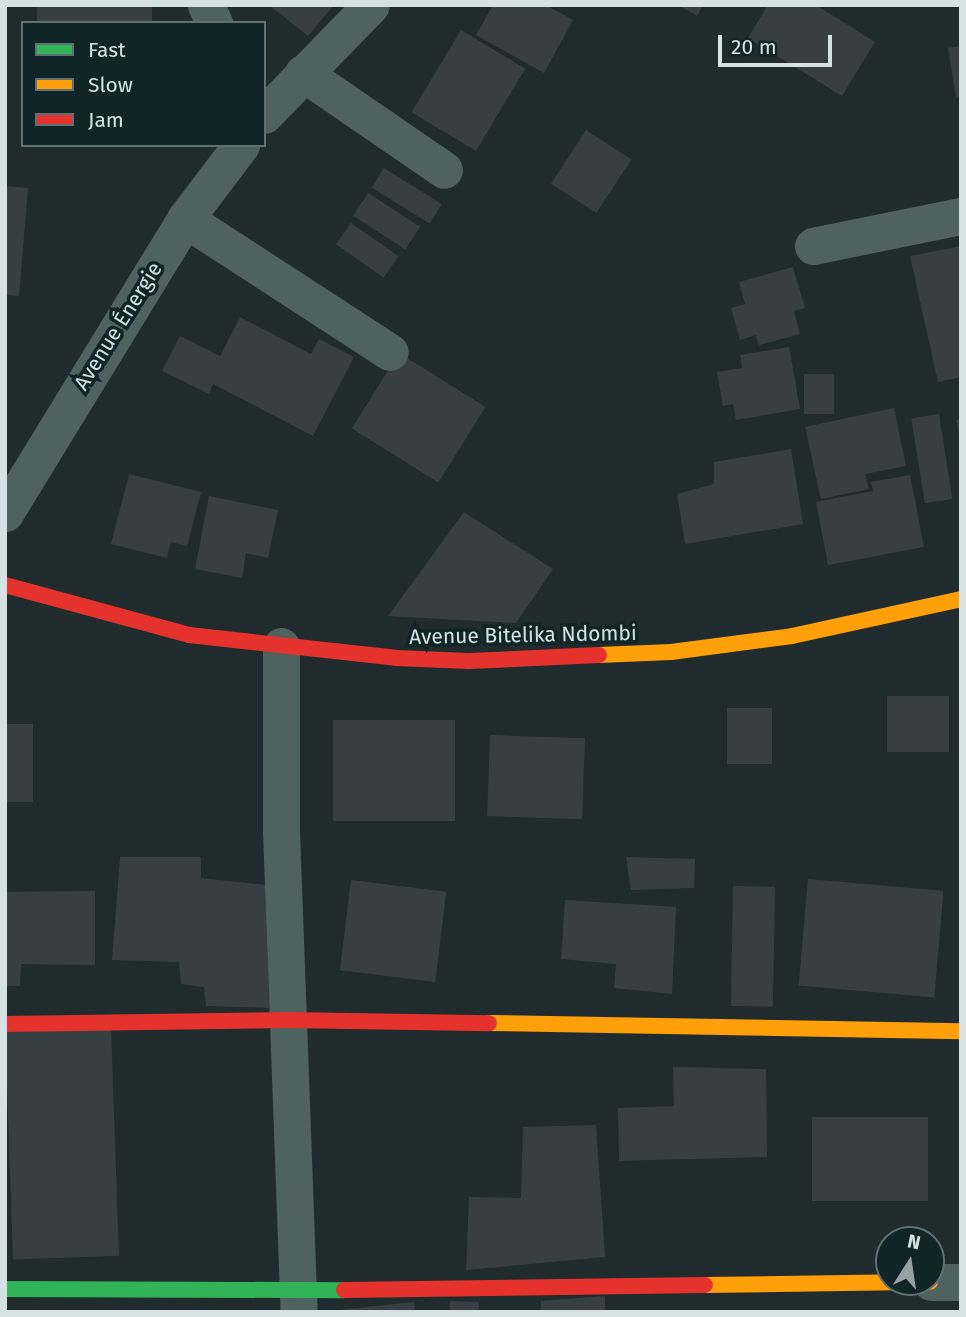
<!DOCTYPE html>
<meta charset="utf-8">
<style>
body{margin:0}
#map{position:relative;width:966px;height:1317px;overflow:hidden;background:#202b2d;font-family:"Fira Sans",sans-serif}
div>[style]{position:absolute}
.building>*{inset:0;background:#373f42;transform-origin:0 0}
.street>*{height:37px;margin:-18.5px;padding:0 18.5px;transform-origin:18.5px;border-radius:18.5px;background:#506260}
.fast>*{height:16px;margin:-8px;padding:0 8px;transform-origin:8px;border-radius:8px;background:#30b455}
.slow>*{height:16px;margin:-8px;padding:0 8px;transform-origin:8px;border-radius:8px;background:#ff9f0a}
.jam>*{height:16px;margin:-8px;padding:0 8px;transform-origin:8px;border-radius:8px;background:#e5322d}
span{translate:-50% -50%;white-space:nowrap;text-align:center;line-height:1.15;-webkit-text-stroke:7px #112529;paint-order:stroke}
.street-label{font-size:21px;color:#d5e1e3}
.frame{position:absolute;inset:0;border:7px solid #d5e1e3;pointer-events:none}
.legend{position:absolute;left:21px;top:21px;width:245px;height:126px;box-sizing:border-box;background:#112529;border:2px solid #5f7073;margin:0;padding:9px 12px;list-style:none;font-size:21px;color:#d5e1e3}
.legend li{display:flex;align-items:center;gap:14px;height:35px}
.legend b{width:35px;border:2px solid #5f7073}
.north{position:absolute;left:875px;top:1226px;width:70px;height:70px;box-sizing:border-box;background:#112529;border:2px solid #5f7073;border-radius:50%;rotate:12deg;font-size:19px;font-weight:700;line-height:28px;text-align:center;color:#d5e1e3}
.north::after{content:'';display:block;margin:auto;width:24px;height:32px;background:#96a1a3;clip-path:polygon(50% 0,100% 100%,50% 72%,0 100%)}
.scale{position:absolute;left:718px;top:35px;width:114px;height:32px;box-sizing:border-box;border:4px solid #d5e1e3;border-top:0;padding-left:9px;font-size:21px;line-height:24px;white-space:nowrap;color:#d5e1e3;-webkit-text-stroke:5px #112529;paint-order:stroke}
</style>
<div id="map">
<div class="building">
<i style="left:37px;top:5px;width:115px;height:18px"></i>
<i style="clip-path:polygon(269px 5px,334px 5px,308px 36px)"></i>
<i style="clip-path:polygon(493px 5px,546px 5px,573px 20px,544px 73px,476px 35px)"></i>
<i style="clip-path:polygon(678px 5px,703px 5px,697px 16px)"></i>
<i style="clip-path:polygon(768px 5px,816px 5px,875px 42px,842px 96px,748px 38px)"></i>
<i style="left:461px;top:30px;width:75px;height:96px;rotate:31deg"></i>
<i style="clip-path:polygon(961px 46px,961px 96px,956px 97px,948px 48px)"></i>
<i style="left:586px;top:130px;width:54px;height:64px;rotate:33deg"></i>
<i style="left:384px;top:168px;width:68px;height:23px;rotate:32deg"></i>
<i style="clip-path:polygon(5px 186px,28px 188px,19px 296px,5px 295px)"></i>
<i style="left:368px;top:193px;width:62px;height:27px;rotate:33deg"></i>
<i style="left:351px;top:223px;width:58px;height:26px;rotate:35deg"></i>
<i style="clip-path:polygon(961px 246px,961px 377px,938px 382px,910px 256px)"></i>
<i style="clip-path:polygon(793px 267px,805px 308px,794px 311px,800px 334px,759px 345px,756px 335px,740px 340px,731px 308px,745px 304px,739px 282px)"></i>
<i style="clip-path:polygon(240px 317px,311px 354px,319px 339px,354px 357px,313px 436px,213px 384px,209px 394px,162px 371px,180px 336px,220px 356px)"></i>
<i style="clip-path:polygon(789px 347px,800px 409px,736px 420px,733px 404px,723px 406px,717px 372px,742px 368px,740px 355px)"></i>
<i style="left:399px;top:353px;width:102px;height:89px;rotate:32deg"></i>
<i style="left:804px;top:374px;width:30px;height:40px"></i>
<i style="clip-path:polygon(894px 408px,906px 466px,865px 474px,869px 489px,821px 499px,805px 427px)"></i>
<i style="left:939px;top:414px;width:86px;height:28px;rotate:81deg"></i>
<i style="clip-path:polygon(961px 419px,961px 437px,960px 437px,956px 420px)"></i>
<i style="clip-path:polygon(791px 449px,803px 524px,685px 544px,677px 494px,714px 484px,714px 462px)"></i>
<i style="clip-path:polygon(129px 474px,201px 492px,187px 546px,171px 542px,167px 558px,111px 544px)"></i>
<i style="clip-path:polygon(910px 475px,924px 547px,828px 565px,816px 502px,873px 491px,871px 482px)"></i>
<i style="clip-path:polygon(209px 496px,278px 510px,268px 558px,246px 553px,242px 578px,195px 569px)"></i>
<i style="clip-path:polygon(464px 512px,553px 569px,516px 623px,388px 616px)"></i>
<i style="left:887px;top:696px;width:62px;height:56px"></i>
<i style="left:772px;top:708px;width:56px;height:45px;rotate:90deg"></i>
<i style="left:333px;top:720px;width:122px;height:101px"></i>
<i style="left:5px;top:724px;width:28px;height:78px"></i>
<i style="left:490px;top:735px;width:95px;height:81px;rotate:2deg"></i>
<i style="clip-path:polygon(120px 857px,201px 857px,201px 878px,265px 885px,269px 1008px,206px 1006px,204px 987px,181px 984px,179px 962px,112px 960px)"></i>
<i style="clip-path:polygon(626px 857px,695px 859px,694px 888px,631px 890px)"></i>
<i style="left:808px;top:879px;width:136px;height:107px;rotate:5deg"></i>
<i style="left:351px;top:880px;width:96px;height:91px;rotate:7deg"></i>
<i style="left:733px;top:886px;width:42px;height:120px;rotate:1deg"></i>
<i style="clip-path:polygon(95px 891px,95px 965px,21px 964px,20px 986px,5px 986px,5px 892px)"></i>
<i style="clip-path:polygon(565px 900px,676px 907px,672px 994px,614px 988px,616px 964px,561px 959px)"></i>
<i style="left:111px;top:1028px;width:228px;height:106px;rotate:88deg"></i>
<i style="clip-path:polygon(673px 1067px,766px 1069px,767px 1157px,619px 1161px,618px 1108px,674px 1106px)"></i>
<i style="left:812px;top:1117px;width:116px;height:84px"></i>
<i style="clip-path:polygon(596px 1125px,605px 1257px,466px 1270px,469px 1197px,521px 1198px,523px 1127px)"></i>
<i style="clip-path:polygon(605px 1296px,605px 1312px,541px 1312px,541px 1301px)"></i>
<i style="left:450px;top:1301px;width:29px;height:11px;rotate:2deg"></i>
<i style="left:414px;top:1302px;width:10px;height:78px;rotate:84deg"></i>
</div>
<div class="street">
<i style="left:206px;top:5px;width:20px;rotate:66deg"></i>
<i style="left:303px;top:73px;width:171px;rotate:34.5deg"></i>
<i style="left:264px;top:115px;width:153px;rotate:-45.8deg"></i>
<i style="left:185px;top:219px;width:244px;rotate:33deg"></i>
<i style="left:813px;top:246px;width:151px;rotate:-11.5deg"></i>
<i style="left:5px;top:513px;width:345px;rotate:-58.5deg"></i>
<i style="left:185px;top:219px;width:93px;rotate:-52.9deg"></i>
<i style="left:281px;top:646px;width:185px;rotate:90deg"></i>
<i style="left:281px;top:831px;width:481px;rotate:87.9deg"></i>
<i style="left:931px;top:1282px;width:30px"></i>
</div>
<div class="fast">
<i style="left:5px;top:1289px;width:339px;rotate:0.2deg"></i>
</div>
<div class="slow">
<i style="left:599px;top:655px;width:72px;rotate:-2.4deg"></i>
<i style="left:671px;top:652px;width:122px;rotate:-7.5deg"></i>
<i style="left:792px;top:636px;width:173px;rotate:-12.3deg"></i>
<i style="left:489px;top:1023px;width:472px;rotate:1deg"></i>
<i style="left:705px;top:1285px;width:225px;rotate:-0.8deg"></i>
</div>
<div class="jam">
<i style="left:5px;top:585px;width:191px;rotate:15.2deg"></i>
<i style="left:189px;top:635px;width:208px;rotate:6.3deg"></i>
<i style="left:396px;top:658px;width:73px;rotate:2.4deg"></i>
<i style="left:469px;top:661px;width:130px;rotate:-2.6deg"></i>
<i style="left:5px;top:1024px;width:282px;rotate:-0.8deg"></i>
<i style="left:287px;top:1020px;width:202px;rotate:0.9deg"></i>
<i style="left:344px;top:1290px;width:361px;rotate:-0.8deg"></i>
</div>
<div class="street-label">
<span style="left:118px;top:326px;rotate:-58deg">Avenue Énergie</span>
<span style="left:523px;top:635px;rotate:-1deg">Avenue Bitelika Ndombi</span>
</div>
<div class="frame"></div>
<ul class="legend">
<li><b style="height:9px;background:#30b455"></b>Fast</li>
<li><b style="height:9px;background:#ff9f0a"></b>Slow</li>
<li><b style="height:9px;background:#e5322d"></b>Jam</li>
</ul>
<div class="north">N</div>
<div class="scale">20 m</div>
</div>
